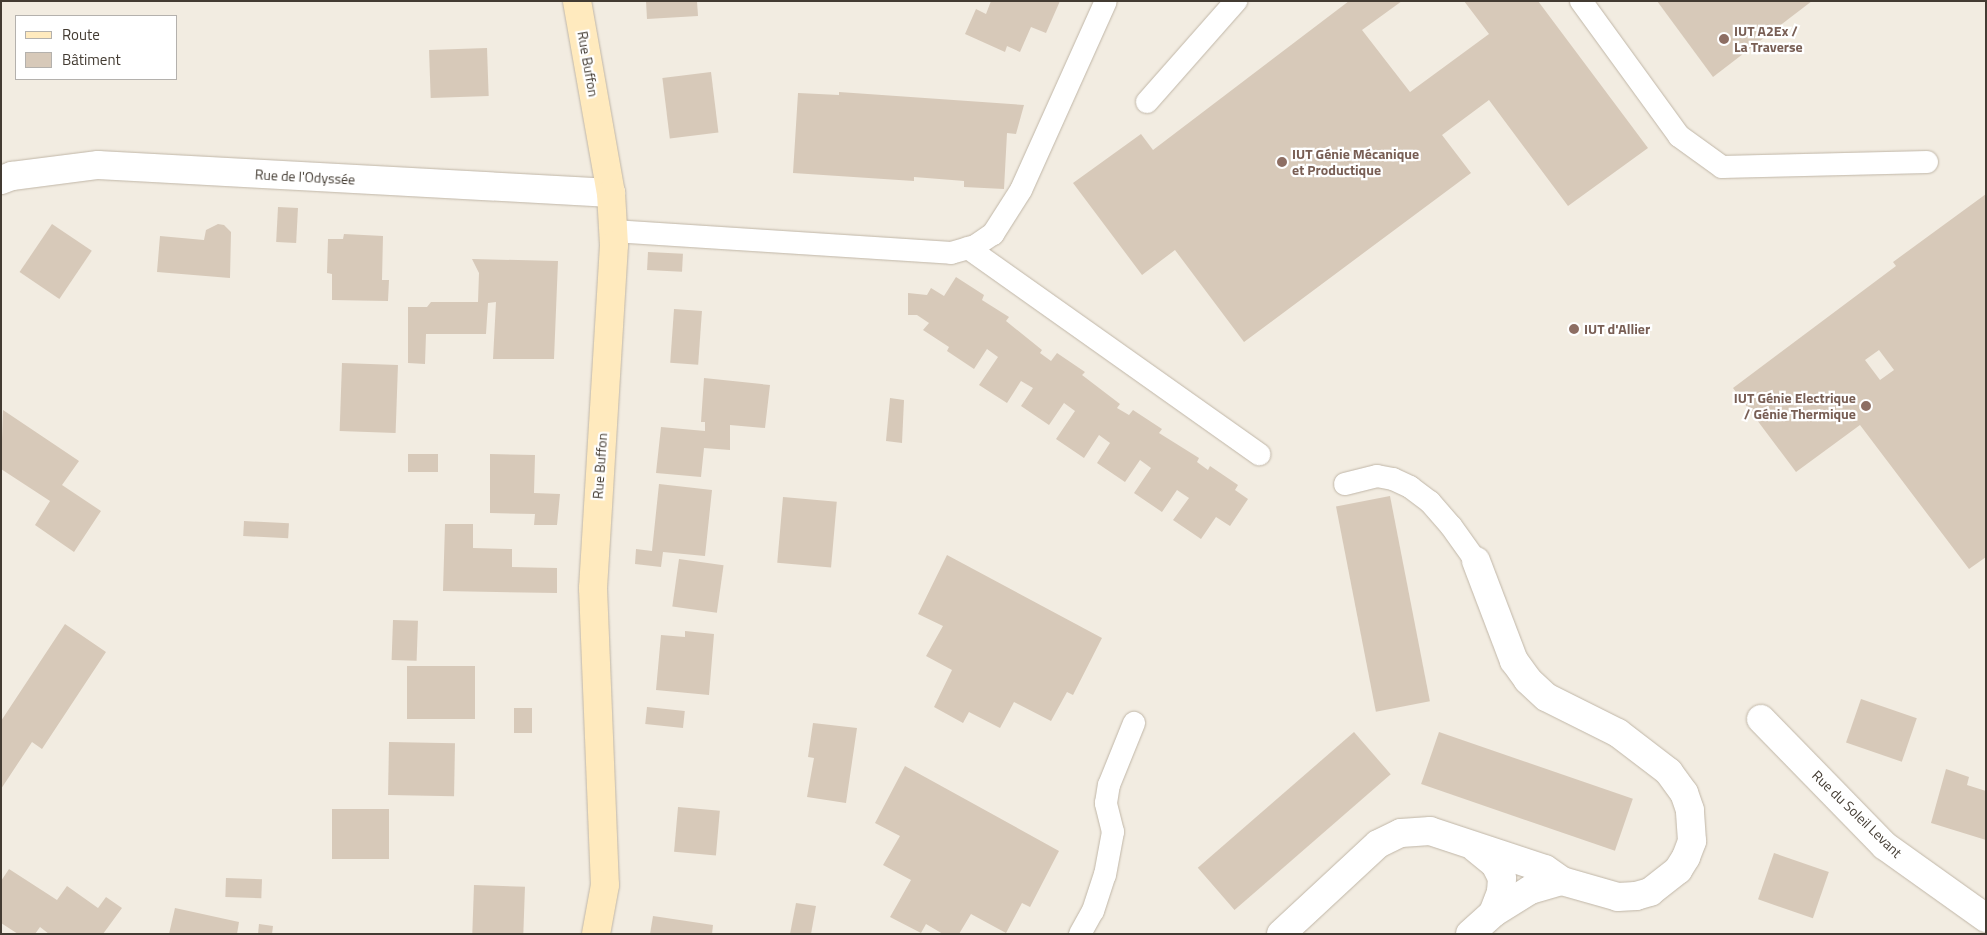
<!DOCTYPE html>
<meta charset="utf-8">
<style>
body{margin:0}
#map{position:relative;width:1987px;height:935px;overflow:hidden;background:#f2ece1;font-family:"Titillium Web",sans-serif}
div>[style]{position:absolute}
.building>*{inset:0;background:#d7c9b9;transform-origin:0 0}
.roads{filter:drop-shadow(0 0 1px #c0b6a7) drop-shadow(0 0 1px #c0b6a7)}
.service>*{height:22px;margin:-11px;padding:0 11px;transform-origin:11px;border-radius:11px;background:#fff}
.minor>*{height:28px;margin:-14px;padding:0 14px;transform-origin:14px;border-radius:14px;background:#fff}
.secondary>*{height:28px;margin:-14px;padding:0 14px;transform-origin:14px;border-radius:14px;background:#ffeabe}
.dots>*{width:14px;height:14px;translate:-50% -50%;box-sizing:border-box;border:2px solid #fff;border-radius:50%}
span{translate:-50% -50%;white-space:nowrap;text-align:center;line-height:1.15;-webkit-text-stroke:4.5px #fff;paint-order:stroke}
.education-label{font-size:14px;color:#785e54;font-weight:700}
.left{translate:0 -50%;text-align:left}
.right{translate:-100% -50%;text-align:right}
.street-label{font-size:14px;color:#433b32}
.frame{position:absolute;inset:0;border:2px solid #433b32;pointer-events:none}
.legend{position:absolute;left:15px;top:15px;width:162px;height:65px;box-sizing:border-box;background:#fff;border:1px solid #b4b1ad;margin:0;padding:6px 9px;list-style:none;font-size:15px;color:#433b32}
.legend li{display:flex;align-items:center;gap:10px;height:25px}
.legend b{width:25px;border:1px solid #b4b1ad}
</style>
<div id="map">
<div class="building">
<i style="clip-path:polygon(646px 1px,697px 1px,698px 16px,647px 19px)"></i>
<i style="clip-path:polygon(991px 1px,1060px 1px,1046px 33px,1031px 27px,1020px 52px,1007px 46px,1005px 52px,965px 34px,976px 9px,986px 14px)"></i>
<i style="clip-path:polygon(1349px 1px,1402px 1px,1362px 30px,1410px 92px,1489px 34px,1464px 1px,1538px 1px,1648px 148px,1568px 206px,1489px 100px,1442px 135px,1471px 173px,1244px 342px,1175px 250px,1142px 275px,1073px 183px,1141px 134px,1153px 150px)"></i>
<i style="clip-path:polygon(1657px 1px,1812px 1px,1713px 77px)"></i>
<i style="left:487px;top:48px;width:48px;height:58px;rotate:88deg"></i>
<i style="left:711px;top:72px;width:61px;height:49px;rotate:83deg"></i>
<i style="clip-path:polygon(839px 92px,1024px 105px,1016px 134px,1007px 133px,1004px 189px,964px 187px,964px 181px,952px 180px,914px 177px,914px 181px,793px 173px,798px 93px,839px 95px)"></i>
<i style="clip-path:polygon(evenodd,1986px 194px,1986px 557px,1969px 569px,1860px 425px,1796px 472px,1733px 388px,1896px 266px,1893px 262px,1986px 194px,1879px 350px,1894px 370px,1880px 380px,1865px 360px,1879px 350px)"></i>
<i style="left:278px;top:207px;width:20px;height:35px;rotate:3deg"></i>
<i style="left:52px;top:224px;width:48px;height:58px;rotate:34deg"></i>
<i style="clip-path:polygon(218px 224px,224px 225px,231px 232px,230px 278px,157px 272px,160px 236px,204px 240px,206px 230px)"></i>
<i style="clip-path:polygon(344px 234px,383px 236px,382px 280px,389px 280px,388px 301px,332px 300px,332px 274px,327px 273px,328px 239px,343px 239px)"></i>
<i style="left:648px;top:252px;width:35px;height:18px;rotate:3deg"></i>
<i style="clip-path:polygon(472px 259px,558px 261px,554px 359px,493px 359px,496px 302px,488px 303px,486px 334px,426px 334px,425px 364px,408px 363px,408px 307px,427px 307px,431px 302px,478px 302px,479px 273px)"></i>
<i style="clip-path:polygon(956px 277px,984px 295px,982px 300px,1009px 317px,1006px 321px,1042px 350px,1040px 353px,1051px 361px,1057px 353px,1085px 372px,1082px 375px,1120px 404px,1117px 408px,1129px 415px,1133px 410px,1162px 429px,1159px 433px,1199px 458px,1197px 462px,1208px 470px,1210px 466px,1238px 485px,1235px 490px,1248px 499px,1230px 526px,1216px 517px,1201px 539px,1173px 520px,1189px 498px,1177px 490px,1162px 512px,1134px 493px,1151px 468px,1140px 460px,1125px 482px,1097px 463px,1110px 443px,1099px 435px,1084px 458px,1056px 439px,1075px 411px,1064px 403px,1049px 425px,1021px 406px,1033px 388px,1021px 381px,1007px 403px,979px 385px,998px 357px,987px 349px,974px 369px,947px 351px,949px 347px,923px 330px,929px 323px,917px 315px,908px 315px,908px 293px,927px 295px,931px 288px,944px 296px)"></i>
<i style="left:674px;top:309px;width:28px;height:54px;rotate:4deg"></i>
<i style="left:342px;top:363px;width:56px;height:68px;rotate:2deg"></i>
<i style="clip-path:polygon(704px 378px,770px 385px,765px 428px,730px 425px,730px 450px,704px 448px,701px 477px,656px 473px,661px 427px,705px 431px,705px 422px,701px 422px)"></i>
<i style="clip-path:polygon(890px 398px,904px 400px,902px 443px,886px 441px)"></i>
<i style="clip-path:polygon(3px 410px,79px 461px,62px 485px,101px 511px,74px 552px,35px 525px,50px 501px,1px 469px)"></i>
<i style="left:408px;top:454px;width:30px;height:18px"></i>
<i style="clip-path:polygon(490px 454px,535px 455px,534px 493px,560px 494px,557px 525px,534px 525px,535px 514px,490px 513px)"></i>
<i style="clip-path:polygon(659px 484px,712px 490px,705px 556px,663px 552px,661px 567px,635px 564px,636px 549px,652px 551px)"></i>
<i style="left:1390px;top:496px;width:209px;height:55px;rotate:79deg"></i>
<i style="left:783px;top:497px;width:54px;height:66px;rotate:5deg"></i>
<i style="left:244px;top:521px;width:45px;height:15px;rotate:3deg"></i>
<i style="clip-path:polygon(445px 524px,473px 524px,473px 548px,512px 549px,512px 567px,557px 568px,557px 593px,443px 591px)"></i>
<i style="clip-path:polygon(947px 555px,1102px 638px,1073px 695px,1067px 692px,1051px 721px,1014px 702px,1000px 728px,969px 712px,963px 723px,934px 707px,952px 670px,926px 656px,943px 626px,918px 614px)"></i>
<i style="left:679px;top:559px;width:45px;height:48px;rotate:8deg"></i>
<i style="left:393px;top:620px;width:25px;height:40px;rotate:2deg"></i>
<i style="clip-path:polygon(65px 624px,106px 652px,42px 749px,32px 742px,1px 789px,1px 721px)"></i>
<i style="clip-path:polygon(685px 631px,714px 634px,709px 695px,656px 690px,661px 635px,685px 637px)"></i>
<i style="left:407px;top:666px;width:68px;height:53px"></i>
<i style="left:1861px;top:699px;width:59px;height:46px;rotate:19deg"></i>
<i style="left:647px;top:707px;width:38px;height:17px;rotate:6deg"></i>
<i style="left:514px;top:708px;width:18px;height:25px"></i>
<i style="clip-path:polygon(813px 723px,857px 728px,846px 803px,807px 797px,814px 758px,808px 757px)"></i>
<i style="left:1354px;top:732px;width:56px;height:207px;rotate:49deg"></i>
<i style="left:1439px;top:732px;width:205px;height:55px;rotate:19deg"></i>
<i style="left:389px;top:742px;width:66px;height:53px;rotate:1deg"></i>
<i style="clip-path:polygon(905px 766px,1059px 851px,1030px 907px,1022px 903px,1006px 933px,971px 914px,959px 934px,943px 934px,926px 924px,921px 933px,890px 917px,911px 880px,883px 865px,900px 836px,875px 823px)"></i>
<i style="clip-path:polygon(1946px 769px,1969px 777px,1967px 785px,1986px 791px,1986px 840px,1931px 823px)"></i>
<i style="left:678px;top:807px;width:42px;height:45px;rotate:5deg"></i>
<i style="left:332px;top:809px;width:57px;height:50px"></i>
<i style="left:1774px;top:853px;width:58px;height:49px;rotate:19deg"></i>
<i style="clip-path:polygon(9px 869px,57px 900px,67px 886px,98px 908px,106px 897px,122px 908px,103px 934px,49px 934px,40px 927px,35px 934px,18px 934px,1px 923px,1px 881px)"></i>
<i style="left:226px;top:878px;width:36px;height:19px;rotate:2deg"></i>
<i style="left:474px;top:885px;width:51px;height:49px;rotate:2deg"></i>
<i style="clip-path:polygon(796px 903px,816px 906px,811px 934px,790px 934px)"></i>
<i style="clip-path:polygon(175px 908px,239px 922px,237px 934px,169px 934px)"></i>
<i style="clip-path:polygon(653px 916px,713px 925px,712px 934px,650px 934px)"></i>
<i style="clip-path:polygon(259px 924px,273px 926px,272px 934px,258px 934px)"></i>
</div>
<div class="roads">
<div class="service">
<i style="left:1581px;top:1px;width:167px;rotate:54deg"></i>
<i style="left:1679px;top:136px;width:53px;rotate:35.8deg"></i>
<i style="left:1722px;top:167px;width:205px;rotate:-1.4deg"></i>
<i style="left:1147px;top:102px;width:135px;rotate:-48.6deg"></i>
<i style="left:613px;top:231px;width:339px;rotate:3.7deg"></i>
<i style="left:951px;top:253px;width:25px;rotate:-16deg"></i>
<i style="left:975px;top:246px;width:22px;rotate:-34deg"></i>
<i style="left:993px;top:234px;width:52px;rotate:-57.5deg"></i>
<i style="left:1021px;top:190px;width:207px;rotate:-65.8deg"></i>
<i style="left:968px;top:248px;width:357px;rotate:35.3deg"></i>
<i style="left:1345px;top:484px;width:33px;rotate:-14deg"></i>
<i style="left:1377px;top:476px;width:16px;rotate:11deg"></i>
<i style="left:1393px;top:479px;width:19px;rotate:25deg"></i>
<i style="left:1410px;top:487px;width:25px;rotate:37deg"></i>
<i style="left:1430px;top:502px;width:32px;rotate:49deg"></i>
<i style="left:1451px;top:526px;width:43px;rotate:54.5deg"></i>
<i style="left:1080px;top:934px;width:26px;rotate:-61deg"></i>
<i style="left:1093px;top:911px;width:38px;rotate:-72deg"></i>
<i style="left:1105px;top:875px;width:44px;rotate:-79.5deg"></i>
<i style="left:1113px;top:832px;width:30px;rotate:-104deg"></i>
<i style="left:1106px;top:803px;width:18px;rotate:-81deg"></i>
<i style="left:1109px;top:785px;width:67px;rotate:-68deg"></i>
</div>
<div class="minor">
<i style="left:1px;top:180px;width:12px;rotate:-20deg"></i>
<i style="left:12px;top:176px;width:87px;rotate:-7.3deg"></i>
<i style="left:98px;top:165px;width:514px;rotate:3.12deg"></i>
<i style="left:1761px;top:719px;width:177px;rotate:45.7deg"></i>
<i style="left:1885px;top:846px;width:124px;rotate:35.5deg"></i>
<i style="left:1493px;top:913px;width:44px;rotate:-31.9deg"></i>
<i style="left:1530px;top:890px;width:33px;rotate:-16deg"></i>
<i style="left:1281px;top:934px;width:132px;rotate:-42.9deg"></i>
<i style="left:1378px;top:844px;width:25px;rotate:-26deg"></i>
<i style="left:1401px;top:833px;width:29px;rotate:-4deg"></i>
<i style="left:1430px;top:831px;width:121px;rotate:18.3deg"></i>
<i style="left:1545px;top:869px;width:21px;rotate:35deg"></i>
<i style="left:1562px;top:881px;width:58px;rotate:15.9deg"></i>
<i style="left:1618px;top:897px;width:18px;rotate:-3deg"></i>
<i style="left:1636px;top:896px;width:15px;rotate:-16deg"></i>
<i style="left:1650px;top:892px;width:36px;rotate:-38deg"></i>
<i style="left:1678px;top:870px;width:15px;rotate:-58deg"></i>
<i style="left:1686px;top:857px;width:17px;rotate:-69deg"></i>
<i style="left:1692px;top:841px;width:31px;rotate:-94deg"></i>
<i style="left:1690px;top:810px;width:18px;rotate:-109deg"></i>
<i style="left:1684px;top:793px;width:26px;rotate:-126deg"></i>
<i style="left:1669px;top:772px;width:64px;rotate:-142.6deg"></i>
<i style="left:1618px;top:733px;width:80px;rotate:-153.4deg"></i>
<i style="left:1546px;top:697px;width:25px;rotate:-137deg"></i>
<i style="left:1528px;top:680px;width:24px;rotate:-126deg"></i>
<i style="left:1514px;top:661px;width:107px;rotate:-110.8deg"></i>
<i style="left:1470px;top:934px;width:31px;rotate:-42deg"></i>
<i style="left:1493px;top:913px;width:22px;rotate:-69deg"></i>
<i style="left:1501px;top:892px;width:14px;rotate:-86deg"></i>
<i style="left:1502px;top:878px;width:16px;rotate:-117deg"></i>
<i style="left:1495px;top:864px;width:26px;rotate:-141deg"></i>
</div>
<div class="secondary">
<i style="left:577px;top:1px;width:195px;rotate:80deg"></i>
<i style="left:611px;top:193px;width:52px;rotate:86.7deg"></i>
<i style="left:614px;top:245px;width:344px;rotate:93.5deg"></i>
<i style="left:593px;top:588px;width:297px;rotate:87.7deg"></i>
<i style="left:605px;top:885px;width:50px;rotate:100.4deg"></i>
</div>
</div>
<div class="dots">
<i style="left:1724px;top:39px;background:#8d6e63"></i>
<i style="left:1282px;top:162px;background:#8d6e63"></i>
<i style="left:1574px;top:329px;background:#8d6e63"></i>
<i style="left:1866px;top:406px;background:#8d6e63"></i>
</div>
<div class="education-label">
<span class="left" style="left:1734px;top:39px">IUT A2Ex /<br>La Traverse</span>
<span class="left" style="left:1292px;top:162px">IUT Génie Mécanique<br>et Productique</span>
<span class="left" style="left:1584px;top:329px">IUT d'Allier</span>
<span class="right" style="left:1856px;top:406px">IUT Génie Electrique<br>/ Génie Thermique</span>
</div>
<div class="street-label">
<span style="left:588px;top:64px;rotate:80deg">Rue Buffon</span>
<span style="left:305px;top:177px;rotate:3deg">Rue de l'Odyssée</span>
<span style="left:600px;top:466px;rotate:-86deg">Rue Buffon</span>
<span style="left:1857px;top:814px;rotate:44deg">Rue du Soleil Levant</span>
</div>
<div class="frame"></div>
<ul class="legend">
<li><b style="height:6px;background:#ffeabe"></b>Route</li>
<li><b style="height:14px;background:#d7c9b9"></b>Bâtiment</li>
</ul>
</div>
